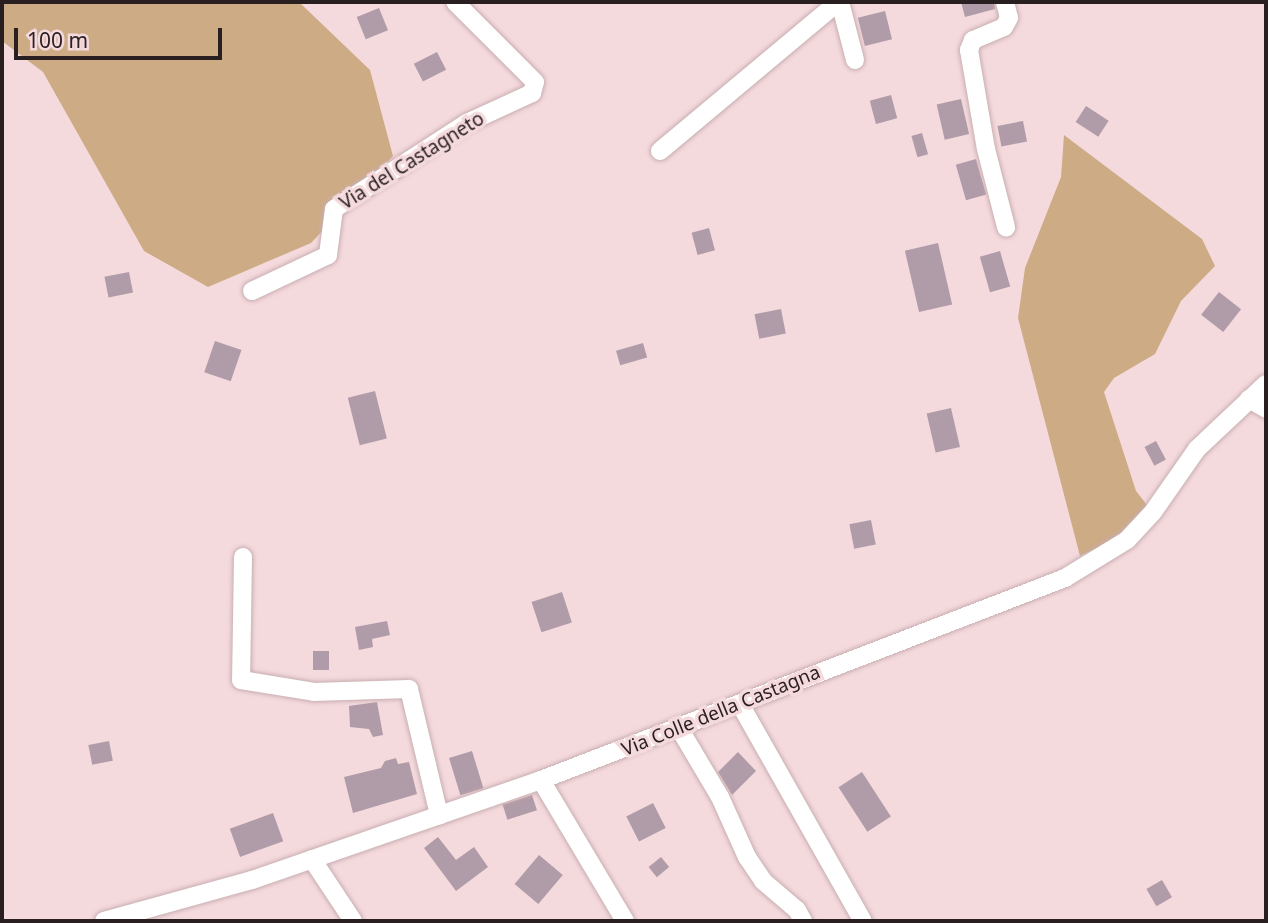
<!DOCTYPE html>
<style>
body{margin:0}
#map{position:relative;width:1268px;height:923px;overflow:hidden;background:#f5dadd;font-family:"Noto Sans",sans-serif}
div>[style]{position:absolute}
.forest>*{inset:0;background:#cdab85}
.building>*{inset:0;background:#b09ba8;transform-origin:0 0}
.roads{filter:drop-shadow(0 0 2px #c8aeb1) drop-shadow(0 0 2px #c8aeb1)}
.minor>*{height:18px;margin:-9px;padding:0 9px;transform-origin:9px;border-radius:9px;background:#fff}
span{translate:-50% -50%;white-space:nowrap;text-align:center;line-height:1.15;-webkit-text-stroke:7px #f5dadd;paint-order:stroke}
.street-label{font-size:19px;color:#291f21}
.frame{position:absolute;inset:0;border:4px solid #291f21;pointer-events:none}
.scale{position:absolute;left:14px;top:28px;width:208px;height:32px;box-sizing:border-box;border:4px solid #291f21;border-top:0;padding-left:9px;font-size:21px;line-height:24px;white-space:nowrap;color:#291f21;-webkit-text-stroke:5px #f5dadd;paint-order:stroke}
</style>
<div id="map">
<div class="forest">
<i style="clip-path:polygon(2px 2px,299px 2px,370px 70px,393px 156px,311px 243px,208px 287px,144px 251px,43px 72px,2px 41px)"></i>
<i style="clip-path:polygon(1064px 135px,1202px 239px,1215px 266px,1181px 301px,1155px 354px,1114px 378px,1104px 392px,1136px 491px,1147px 505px,1114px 540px,1080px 556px,1018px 318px,1025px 268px,1061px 177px)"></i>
</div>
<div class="building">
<i style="clip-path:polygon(961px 2px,994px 2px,995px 9px,965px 17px)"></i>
<i style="left:379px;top:8px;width:24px;height:24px;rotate:68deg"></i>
<i style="left:885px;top:11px;width:29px;height:28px;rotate:76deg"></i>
<i style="left:437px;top:52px;width:20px;height:26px;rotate:63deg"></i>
<i style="left:891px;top:95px;width:24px;height:22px;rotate:75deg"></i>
<i style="left:961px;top:99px;width:36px;height:25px;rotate:77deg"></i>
<i style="left:1086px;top:106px;width:27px;height:19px;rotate:33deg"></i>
<i style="left:1023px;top:121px;width:21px;height:26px;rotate:79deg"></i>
<i style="left:922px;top:133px;width:22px;height:11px;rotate:74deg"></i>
<i style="left:976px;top:159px;width:37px;height:21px;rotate:74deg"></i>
<i style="left:709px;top:228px;width:23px;height:18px;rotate:75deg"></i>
<i style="left:938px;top:243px;width:63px;height:34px;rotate:77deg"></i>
<i style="left:1000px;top:251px;width:37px;height:21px;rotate:74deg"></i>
<i style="left:129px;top:272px;width:21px;height:25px;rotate:79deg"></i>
<i style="left:1219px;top:292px;width:28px;height:29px;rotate:38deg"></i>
<i style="left:781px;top:309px;width:25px;height:27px;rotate:79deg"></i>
<i style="left:215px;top:341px;width:28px;height:33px;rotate:19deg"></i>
<i style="left:643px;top:343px;width:15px;height:28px;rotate:74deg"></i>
<i style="left:375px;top:391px;width:49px;height:28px;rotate:76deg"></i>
<i style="left:951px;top:408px;width:40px;height:25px;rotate:77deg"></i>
<i style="left:1156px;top:441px;width:21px;height:13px;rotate:62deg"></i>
<i style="left:871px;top:520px;width:25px;height:22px;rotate:79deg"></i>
<i style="left:562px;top:592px;width:32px;height:32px;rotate:72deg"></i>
<i style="clip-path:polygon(387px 621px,390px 635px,372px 639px,373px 647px,359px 650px,355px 627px)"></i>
<i style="left:313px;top:651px;width:16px;height:19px"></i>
<i style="clip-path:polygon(377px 702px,383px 735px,373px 737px,369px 729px,350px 727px,349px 706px)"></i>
<i style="left:109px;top:741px;width:20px;height:21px;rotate:79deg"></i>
<i style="left:472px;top:751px;width:39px;height:24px;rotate:73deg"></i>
<i style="clip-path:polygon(738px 752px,756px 771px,732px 795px,718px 772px)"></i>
<i style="clip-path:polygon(396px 758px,398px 764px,409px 762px,417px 794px,353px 813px,344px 777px,381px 768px,385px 761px)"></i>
<i style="left:862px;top:772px;width:53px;height:28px;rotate:57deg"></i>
<i style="left:532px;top:795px;width:16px;height:31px;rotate:72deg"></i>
<i style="left:653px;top:803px;width:28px;height:30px;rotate:63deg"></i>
<i style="left:273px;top:813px;width:30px;height:46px;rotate:70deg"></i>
<i style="clip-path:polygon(438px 837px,456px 860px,474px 847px,488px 867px,456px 891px,424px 848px)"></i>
<i style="left:539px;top:855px;width:31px;height:38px;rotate:40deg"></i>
<i style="left:661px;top:857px;width:13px;height:16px;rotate:51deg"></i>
<i style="left:1162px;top:880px;width:20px;height:18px;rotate:60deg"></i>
</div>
<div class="roads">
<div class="minor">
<i style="left:840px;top:2px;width:60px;rotate:75.5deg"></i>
<i style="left:1005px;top:2px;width:16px;rotate:76deg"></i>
<i style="left:1009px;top:18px;width:10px;rotate:119deg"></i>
<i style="left:1004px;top:27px;width:34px;rotate:157deg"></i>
<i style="left:973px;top:40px;width:11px;rotate:112deg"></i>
<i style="left:969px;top:50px;width:100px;rotate:80.3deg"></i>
<i style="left:986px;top:149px;width:81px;rotate:75.6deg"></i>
<i style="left:660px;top:151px;width:232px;rotate:-39.9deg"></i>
<i style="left:252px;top:291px;width:84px;rotate:-25.3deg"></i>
<i style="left:328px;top:255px;width:46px;rotate:-82.6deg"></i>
<i style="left:334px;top:209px;width:158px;rotate:-32.9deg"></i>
<i style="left:467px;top:123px;width:72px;rotate:-24.8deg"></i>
<i style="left:532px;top:93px;width:11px;rotate:-75deg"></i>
<i style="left:535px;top:82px;width:113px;rotate:-135deg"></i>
<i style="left:1249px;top:399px;width:20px;rotate:30deg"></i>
<i style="left:243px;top:557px;width:123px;rotate:90.9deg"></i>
<i style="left:241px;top:680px;width:74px;rotate:9.3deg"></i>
<i style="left:314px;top:692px;width:95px;rotate:-1.8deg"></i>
<i style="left:409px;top:689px;width:130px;rotate:76.6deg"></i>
<i style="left:740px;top:704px;width:249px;rotate:60.5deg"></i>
<i style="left:679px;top:728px;width:80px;rotate:59.3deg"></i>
<i style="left:720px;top:797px;width:66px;rotate:65.8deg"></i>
<i style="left:747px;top:857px;width:29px;rotate:56deg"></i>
<i style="left:763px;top:881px;width:45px;rotate:40.5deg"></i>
<i style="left:797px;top:910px;width:13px;rotate:61deg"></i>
<i style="left:541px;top:780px;width:164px;rotate:59.2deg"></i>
<i style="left:312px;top:859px;width:74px;rotate:56.5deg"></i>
<i style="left:104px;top:921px;width:154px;rotate:-15.5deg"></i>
<i style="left:252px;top:880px;width:306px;rotate:-19.1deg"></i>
<i style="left:541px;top:780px;width:562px;rotate:-21.08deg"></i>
<i style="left:1065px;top:578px;width:73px;rotate:-31.5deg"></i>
<i style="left:1127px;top:540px;width:38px;rotate:-47deg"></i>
<i style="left:1153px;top:512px;width:77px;rotate:-55.1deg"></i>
<i style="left:1197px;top:449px;width:95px;rotate:-43.3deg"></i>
</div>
</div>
<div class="street-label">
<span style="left:412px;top:161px;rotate:-32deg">Via del Castagneto</span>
<span style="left:721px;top:711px;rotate:-22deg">Via Colle della Castagna</span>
</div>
<div class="frame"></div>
<div class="scale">100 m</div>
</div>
